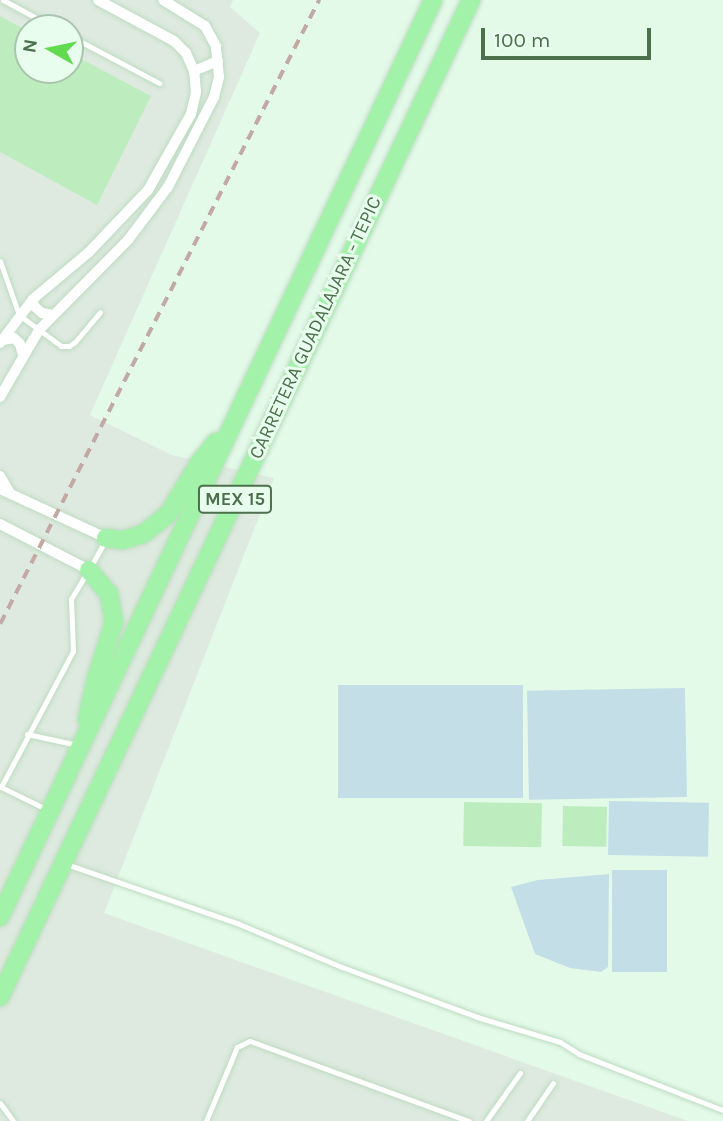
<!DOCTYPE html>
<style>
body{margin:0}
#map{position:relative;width:723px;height:1121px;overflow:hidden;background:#e3fae9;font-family:Karla,sans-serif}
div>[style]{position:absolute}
.industrial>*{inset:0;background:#deeadf}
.green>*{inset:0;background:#c3dee6;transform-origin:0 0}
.building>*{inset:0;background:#bdedbf;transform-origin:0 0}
.roads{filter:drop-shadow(0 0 2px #bddbc1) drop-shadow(0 0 2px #bddbc1)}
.service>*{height:5px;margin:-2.5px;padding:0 2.5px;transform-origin:2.5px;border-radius:2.5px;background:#fff}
.minor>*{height:10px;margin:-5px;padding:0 5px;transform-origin:5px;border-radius:5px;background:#fff}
.trunk>*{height:18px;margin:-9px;padding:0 9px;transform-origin:9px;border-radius:9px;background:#a3f2aa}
.rail>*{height:3.5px;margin-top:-1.75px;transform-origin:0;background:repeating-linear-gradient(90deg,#c2a9a3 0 10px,transparent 0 17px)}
span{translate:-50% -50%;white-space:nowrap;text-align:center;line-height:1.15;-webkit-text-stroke:6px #e9fdee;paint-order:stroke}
.shield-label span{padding:2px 5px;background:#e9fdee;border:2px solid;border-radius:5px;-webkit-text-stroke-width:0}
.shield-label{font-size:18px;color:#4b704b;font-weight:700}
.street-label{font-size:19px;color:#4b704b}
.north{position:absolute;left:14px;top:14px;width:70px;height:70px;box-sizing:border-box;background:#e9fdee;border:2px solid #aac5ad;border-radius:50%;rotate:279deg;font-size:19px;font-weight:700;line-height:28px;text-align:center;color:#4b704b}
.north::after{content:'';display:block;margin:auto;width:24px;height:32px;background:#63db51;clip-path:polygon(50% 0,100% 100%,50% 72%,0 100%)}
.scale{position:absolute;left:481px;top:28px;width:170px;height:32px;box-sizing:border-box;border:4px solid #4b704b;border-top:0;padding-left:9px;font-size:21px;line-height:24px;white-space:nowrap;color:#4b704b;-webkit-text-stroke:5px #e9fdee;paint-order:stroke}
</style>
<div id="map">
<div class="industrial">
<i style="clip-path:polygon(evenodd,0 0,233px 0,230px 7px,260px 33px,90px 415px,172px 455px,274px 478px,104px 913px,688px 1121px,0 1121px,0 0,28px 28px,70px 28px,70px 70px,28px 70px,28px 28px)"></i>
</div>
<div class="green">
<i style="left:523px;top:685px;width:113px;height:185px;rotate:90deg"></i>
<i style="left:685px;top:688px;width:109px;height:158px;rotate:89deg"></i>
<i style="left:609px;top:801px;width:100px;height:54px;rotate:1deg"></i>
<i style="left:612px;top:870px;width:55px;height:102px"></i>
<i style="clip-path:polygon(609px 874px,608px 967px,601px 972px,570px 968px,535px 954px,511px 887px,538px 880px)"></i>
</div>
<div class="building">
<i style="clip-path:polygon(0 16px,28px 31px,28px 70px,70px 70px,70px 53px,151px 96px,97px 205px,0 152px)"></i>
<i style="left:464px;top:802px;width:78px;height:44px;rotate:1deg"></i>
<i style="left:563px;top:806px;width:44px;height:40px;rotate:1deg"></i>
</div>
<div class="roads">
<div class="service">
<i style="left:3px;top:0;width:59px;rotate:28.3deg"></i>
<i style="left:70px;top:36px;width:101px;rotate:27.8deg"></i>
<i style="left:0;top:261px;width:57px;rotate:70.6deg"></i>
<i style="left:19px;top:315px;width:52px;rotate:36.4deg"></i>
<i style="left:61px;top:346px;width:8px"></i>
<i style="left:69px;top:346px;width:7px;rotate:-34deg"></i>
<i style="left:75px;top:342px;width:39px;rotate:-50deg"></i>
<i style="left:91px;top:566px;width:29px;rotate:-61deg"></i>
<i style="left:27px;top:734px;width:52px;rotate:12.2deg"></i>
<i style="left:48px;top:810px;width:52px;rotate:-153.9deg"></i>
<i style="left:1px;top:787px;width:154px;rotate:-62.1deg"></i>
<i style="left:73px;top:651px;width:52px;rotate:-92.2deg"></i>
<i style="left:71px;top:599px;width:29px;rotate:-59deg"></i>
<i style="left:66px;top:864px;width:183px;rotate:19.1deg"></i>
<i style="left:239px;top:924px;width:112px;rotate:22.7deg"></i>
<i style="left:342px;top:967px;width:144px;rotate:20.3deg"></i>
<i style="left:477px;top:1017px;width:87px;rotate:16.8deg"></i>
<i style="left:560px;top:1042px;width:22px;rotate:32deg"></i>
<i style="left:579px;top:1054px;width:155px;rotate:21.3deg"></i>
<i style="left:0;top:1103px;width:22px;rotate:54deg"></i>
<i style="left:206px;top:1121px;width:80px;rotate:-67.3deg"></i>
<i style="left:237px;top:1047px;width:14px;rotate:-25deg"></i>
<i style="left:250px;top:1041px;width:233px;rotate:20.1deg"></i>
<i style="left:486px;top:1121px;width:59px;rotate:-54.7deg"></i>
<i style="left:527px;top:1121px;width:46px;rotate:-55.6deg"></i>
</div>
<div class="minor">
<i style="left:194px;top:71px;width:26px;rotate:-23deg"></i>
<i style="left:33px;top:299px;width:7px;rotate:82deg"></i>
<i style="left:34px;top:306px;width:11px;rotate:41deg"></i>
<i style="left:42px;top:313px;width:11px;rotate:10deg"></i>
<i style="left:3px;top:340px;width:11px;rotate:-10deg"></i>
<i style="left:14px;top:338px;width:8px;rotate:45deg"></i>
<i style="left:20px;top:344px;width:11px;rotate:75deg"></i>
<i style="left:0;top:343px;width:55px;rotate:-53.1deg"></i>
<i style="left:33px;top:299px;width:73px;rotate:-40deg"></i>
<i style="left:89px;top:252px;width:86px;rotate:-46.4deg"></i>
<i style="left:148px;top:190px;width:87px;rotate:-60.5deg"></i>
<i style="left:191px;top:114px;width:23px;rotate:-77deg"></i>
<i style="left:196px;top:92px;width:21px;rotate:-95deg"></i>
<i style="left:194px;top:71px;width:20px;rotate:-114deg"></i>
<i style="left:186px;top:53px;width:17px;rotate:-135deg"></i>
<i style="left:174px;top:41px;width:86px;rotate:-151.7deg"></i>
<i style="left:0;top:397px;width:78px;rotate:-59.8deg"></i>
<i style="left:39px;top:330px;width:127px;rotate:-45.3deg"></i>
<i style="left:128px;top:240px;width:66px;rotate:-53deg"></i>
<i style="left:168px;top:187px;width:101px;rotate:-62.9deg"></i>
<i style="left:214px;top:97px;width:21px;rotate:-76deg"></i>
<i style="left:219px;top:77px;width:31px;rotate:-96deg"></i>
<i style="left:216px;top:46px;width:23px;rotate:-119deg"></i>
<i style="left:205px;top:26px;width:49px;rotate:-148.2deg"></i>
<i style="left:0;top:476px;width:20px;rotate:60deg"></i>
<i style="left:0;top:489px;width:117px;rotate:24.8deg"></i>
<i style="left:0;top:524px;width:100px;rotate:27.3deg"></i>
</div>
<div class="trunk">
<i style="left:106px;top:538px;width:17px;rotate:7deg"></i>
<i style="left:123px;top:540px;width:21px;rotate:-17deg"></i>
<i style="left:143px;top:534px;width:16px;rotate:-38deg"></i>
<i style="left:156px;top:524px;width:17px;rotate:-40deg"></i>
<i style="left:169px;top:513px;width:58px;rotate:-59deg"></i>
<i style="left:199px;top:463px;width:27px;rotate:-51deg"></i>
<i style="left:87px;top:719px;width:41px;rotate:-77.3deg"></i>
<i style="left:96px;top:679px;width:60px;rotate:-72.5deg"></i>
<i style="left:114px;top:622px;width:28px;rotate:-100deg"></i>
<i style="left:109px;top:594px;width:31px;rotate:-130deg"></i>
<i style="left:0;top:917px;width:1014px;rotate:-64.72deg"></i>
<i style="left:0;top:997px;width:1103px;rotate:-64.71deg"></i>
</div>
</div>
<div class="rail">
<i style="left:0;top:624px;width:701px;rotate:-62.92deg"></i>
</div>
<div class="shield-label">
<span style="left:235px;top:499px">MEX 15</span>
</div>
<div class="street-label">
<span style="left:316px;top:328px;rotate:-65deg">CARRETERA GUADALAJARA - TEPIC</span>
</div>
<div class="north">N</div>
<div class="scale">100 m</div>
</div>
